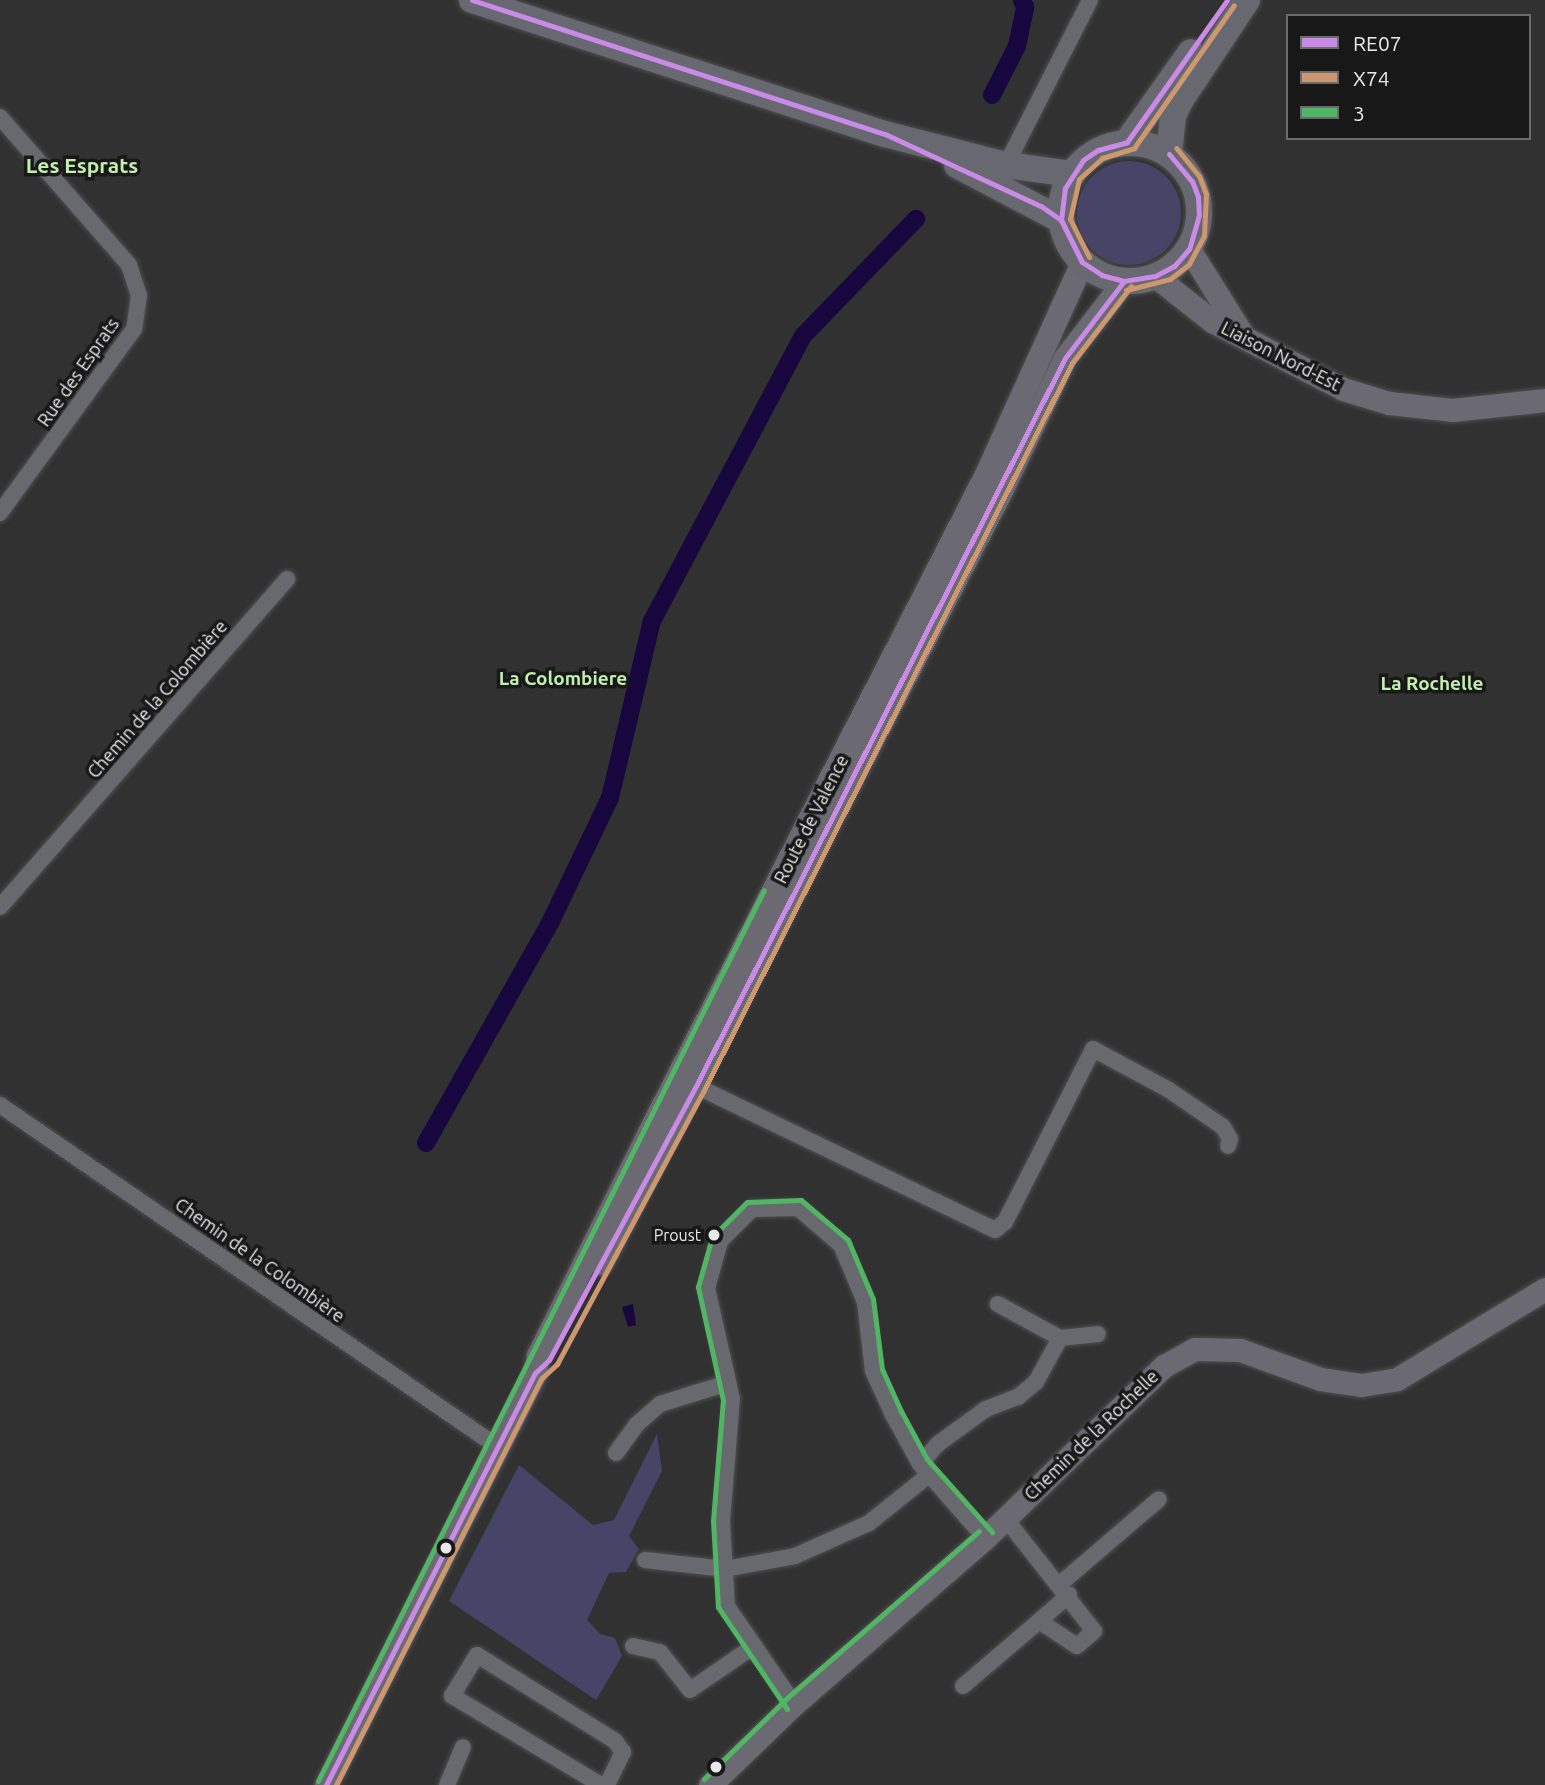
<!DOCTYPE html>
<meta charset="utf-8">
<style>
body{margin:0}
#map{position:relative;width:1545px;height:1785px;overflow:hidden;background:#313132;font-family:Ubuntu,sans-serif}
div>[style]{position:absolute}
.green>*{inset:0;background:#474467}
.round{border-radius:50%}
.water>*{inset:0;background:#18063e}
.canal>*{height:18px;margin:-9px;padding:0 9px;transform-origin:9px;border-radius:9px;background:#18063e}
.roads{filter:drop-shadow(0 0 2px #4e4e4f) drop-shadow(0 0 2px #4e4e4f)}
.street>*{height:16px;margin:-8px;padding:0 8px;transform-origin:8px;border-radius:8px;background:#68686f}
.secondary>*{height:23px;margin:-11.5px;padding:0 11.5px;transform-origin:11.5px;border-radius:11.5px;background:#6b6a73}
.primary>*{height:26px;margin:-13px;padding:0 13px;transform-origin:13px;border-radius:13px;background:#686871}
.primary>.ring{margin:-13px;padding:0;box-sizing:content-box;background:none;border:26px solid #686871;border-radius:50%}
.bus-1>*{height:5px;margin:-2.5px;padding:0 2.5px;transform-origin:2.5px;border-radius:2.5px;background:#ca8be6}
.bus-2>*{height:5px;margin:-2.5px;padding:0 2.5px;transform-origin:2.5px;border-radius:2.5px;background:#cd976f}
.bus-3>*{height:5px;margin:-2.5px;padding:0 2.5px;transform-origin:2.5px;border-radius:2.5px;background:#50b664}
.dots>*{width:19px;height:19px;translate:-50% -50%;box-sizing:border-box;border:4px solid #181819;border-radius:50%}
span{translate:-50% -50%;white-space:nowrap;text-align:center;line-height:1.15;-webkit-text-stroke:7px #181819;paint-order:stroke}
.bus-label{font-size:16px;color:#e8e8ea}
.right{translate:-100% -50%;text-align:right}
.street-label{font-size:18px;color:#e8e8ea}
.neighbourhood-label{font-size:19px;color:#c0efae;font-weight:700}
.quarter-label{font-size:21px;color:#c0efae;font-weight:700}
.legend{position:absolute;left:1286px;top:14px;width:245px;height:126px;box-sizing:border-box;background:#181819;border:2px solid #6b6b6d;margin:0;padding:9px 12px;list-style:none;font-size:21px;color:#e8e8ea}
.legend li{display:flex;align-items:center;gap:14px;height:35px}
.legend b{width:35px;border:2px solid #6b6b6d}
</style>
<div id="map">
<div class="green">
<i class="round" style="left:1077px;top:161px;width:104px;height:104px"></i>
<i style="clip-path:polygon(657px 1434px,662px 1471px,629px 1536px,639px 1549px,626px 1572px,609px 1573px,587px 1620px,600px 1634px,615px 1638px,622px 1656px,596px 1700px,449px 1601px,519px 1465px,593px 1525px,614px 1520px)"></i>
</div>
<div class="water">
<i style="clip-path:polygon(633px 1304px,636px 1325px,628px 1327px,622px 1307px)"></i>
</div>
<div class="canal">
<i style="left:992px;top:95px;width:55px;rotate:-63deg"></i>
<i style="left:1017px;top:46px;width:40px;rotate:-78deg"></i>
<i style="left:1025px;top:7px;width:8px;rotate:-113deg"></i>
<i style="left:426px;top:1143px;width:253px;rotate:-60.6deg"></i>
<i style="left:550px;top:923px;width:139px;rotate:-64.4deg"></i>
<i style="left:610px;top:798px;width:182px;rotate:-76.7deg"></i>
<i style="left:652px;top:621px;width:323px;rotate:-62.1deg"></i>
<i style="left:803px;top:336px;width:163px;rotate:-46deg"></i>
</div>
<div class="roads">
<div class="street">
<i style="left:0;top:117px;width:196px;rotate:48.9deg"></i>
<i style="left:129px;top:265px;width:32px;rotate:72deg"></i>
<i style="left:139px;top:295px;width:34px;rotate:98deg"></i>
<i style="left:134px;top:329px;width:228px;rotate:126.1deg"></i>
<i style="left:1006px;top:165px;width:185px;rotate:-63deg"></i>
<i style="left:0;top:907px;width:436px;rotate:-48.8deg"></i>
<i style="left:696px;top:1086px;width:332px;rotate:25.7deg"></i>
<i style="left:995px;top:1230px;width:13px;rotate:-39deg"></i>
<i style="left:1005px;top:1222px;width:194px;rotate:-63deg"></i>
<i style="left:1093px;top:1049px;width:86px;rotate:28.3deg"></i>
<i style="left:1169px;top:1090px;width:65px;rotate:34.4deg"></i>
<i style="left:1223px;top:1127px;width:14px;rotate:60deg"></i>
<i style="left:1230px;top:1139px;width:7px;rotate:106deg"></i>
<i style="left:0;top:1105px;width:604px;rotate:34.48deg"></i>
<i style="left:1060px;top:1338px;width:38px;rotate:-6deg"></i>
<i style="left:616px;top:1453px;width:34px;rotate:-54deg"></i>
<i style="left:636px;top:1425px;width:32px;rotate:-41deg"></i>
<i style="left:660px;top:1404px;width:71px;rotate:-17.2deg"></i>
<i style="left:920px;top:1464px;width:28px;rotate:-48deg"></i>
<i style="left:939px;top:1443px;width:58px;rotate:-35.9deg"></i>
<i style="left:986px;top:1409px;width:34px;rotate:-21deg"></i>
<i style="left:1018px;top:1397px;width:23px;rotate:-40deg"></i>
<i style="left:1036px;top:1382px;width:50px;rotate:-61.4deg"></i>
<i style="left:1060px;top:1338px;width:71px;rotate:-151.3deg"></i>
<i style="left:645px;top:1560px;width:81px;rotate:6.4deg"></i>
<i style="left:725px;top:1569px;width:71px;rotate:-10.5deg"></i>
<i style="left:795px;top:1556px;width:81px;rotate:-24deg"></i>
<i style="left:869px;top:1523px;width:77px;rotate:-38.7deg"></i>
<i style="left:1060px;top:1584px;width:130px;rotate:-40.6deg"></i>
<i style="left:1039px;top:1621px;width:40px;rotate:-41deg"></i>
<i style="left:633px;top:1646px;width:28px;rotate:13deg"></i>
<i style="left:660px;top:1652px;width:48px;rotate:51.7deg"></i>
<i style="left:690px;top:1690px;width:78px;rotate:-34.5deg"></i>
<i style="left:963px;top:1686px;width:100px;rotate:-40.5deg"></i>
<i style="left:1039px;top:1621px;width:45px;rotate:33.3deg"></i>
<i style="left:1077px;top:1646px;width:23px;rotate:-41deg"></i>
<i style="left:1094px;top:1631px;width:144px;rotate:-128.2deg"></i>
<i style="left:794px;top:1704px;width:119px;rotate:-124.4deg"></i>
<i style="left:727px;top:1606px;width:84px;rotate:-93.4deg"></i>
<i style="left:722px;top:1522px;width:123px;rotate:-85.4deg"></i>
<i style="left:732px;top:1399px;width:114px;rotate:-102.7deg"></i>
<i style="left:707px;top:1288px;width:49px;rotate:-74.5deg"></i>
<i style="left:720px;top:1241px;width:45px;rotate:-45deg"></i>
<i style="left:752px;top:1209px;width:46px;rotate:-1.2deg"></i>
<i style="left:798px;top:1208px;width:57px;rotate:40.7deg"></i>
<i style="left:841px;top:1245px;width:62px;rotate:67.2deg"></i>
<i style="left:865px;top:1302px;width:69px;rotate:83.4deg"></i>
<i style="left:873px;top:1371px;width:48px;rotate:65.6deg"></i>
<i style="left:893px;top:1415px;width:56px;rotate:61.1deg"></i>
<i style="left:920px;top:1464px;width:98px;rotate:48.7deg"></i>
<i style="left:447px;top:1785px;width:41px;rotate:-67.2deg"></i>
<i style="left:601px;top:1785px;width:174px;rotate:-149.1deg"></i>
<i style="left:452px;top:1696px;width:48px;rotate:-58.6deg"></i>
<i style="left:477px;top:1655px;width:163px;rotate:31.9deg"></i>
<i style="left:615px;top:1741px;width:14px;rotate:54deg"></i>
<i style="left:623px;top:1752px;width:37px;rotate:116deg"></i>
</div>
<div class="secondary">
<i style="left:1189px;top:249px;width:100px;rotate:58.1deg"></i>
<i style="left:1155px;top:276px;width:73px;rotate:38.3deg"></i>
<i style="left:1212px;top:321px;width:148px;rotate:27.4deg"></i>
<i style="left:1343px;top:389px;width:48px;rotate:16.9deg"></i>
<i style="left:1389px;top:403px;width:63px;rotate:6.3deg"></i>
<i style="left:1452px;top:410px;width:94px;rotate:-6.1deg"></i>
<i style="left:601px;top:1263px;width:867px;rotate:-62.61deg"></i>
<i style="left:1000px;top:493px;width:150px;rotate:-64.3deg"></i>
<i style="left:1065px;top:358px;width:97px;rotate:-52.5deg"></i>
<i style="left:326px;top:1785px;width:462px;rotate:-63.1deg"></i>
<i style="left:535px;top:1373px;width:18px;rotate:-81deg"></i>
<i style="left:538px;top:1355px;width:249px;rotate:-63.5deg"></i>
<i style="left:649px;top:1132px;width:739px;rotate:-62.88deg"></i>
<i style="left:986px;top:474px;width:233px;rotate:-65.6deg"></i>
<i style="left:710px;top:1785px;width:117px;rotate:-44deg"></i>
<i style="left:794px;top:1704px;width:253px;rotate:-41deg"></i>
<i style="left:985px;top:1538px;width:248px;rotate:-43.9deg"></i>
<i style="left:1164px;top:1366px;width:35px;rotate:-29deg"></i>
<i style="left:1195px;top:1349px;width:45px;rotate:1.3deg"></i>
<i style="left:1240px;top:1350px;width:85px;rotate:19.9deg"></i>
<i style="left:1320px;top:1379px;width:41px;rotate:8.3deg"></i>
<i style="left:1361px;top:1385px;width:36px;rotate:-9deg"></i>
<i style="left:1397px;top:1379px;width:173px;rotate:-31.3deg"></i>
</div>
<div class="primary">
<i style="left:472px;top:0;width:434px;rotate:18deg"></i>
<i style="left:885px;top:134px;width:125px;rotate:14.4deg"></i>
<i style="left:1006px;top:165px;width:67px;rotate:7.8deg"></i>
<i style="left:1127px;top:142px;width:110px;rotate:-54.6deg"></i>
<i class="ring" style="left:1061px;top:143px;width:112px;height:112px"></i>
<i style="left:1169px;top:154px;width:38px;rotate:-84deg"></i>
<i style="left:1173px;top:116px;width:17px;rotate:-65deg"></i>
<i style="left:1180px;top:101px;width:121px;rotate:-56.4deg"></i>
<i style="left:957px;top:165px;width:118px;rotate:27.9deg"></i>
</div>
</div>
<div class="bus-1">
<i style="left:472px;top:0;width:434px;rotate:18deg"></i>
<i style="left:885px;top:134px;width:172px;rotate:24.8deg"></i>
<i style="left:1041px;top:206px;width:24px;rotate:35deg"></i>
<i style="left:1061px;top:220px;width:47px;rotate:63.4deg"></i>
<i style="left:1169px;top:154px;width:35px;rotate:50deg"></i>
<i style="left:1192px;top:181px;width:17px;rotate:69deg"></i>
<i style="left:1198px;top:197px;width:18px;rotate:87deg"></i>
<i style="left:1199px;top:215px;width:35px;rotate:106deg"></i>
<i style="left:1189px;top:249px;width:23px;rotate:131deg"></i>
<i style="left:1174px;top:266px;width:21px;rotate:152deg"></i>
<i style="left:1155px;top:276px;width:31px;rotate:171deg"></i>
<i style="left:1124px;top:281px;width:23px;rotate:-165deg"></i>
<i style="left:1102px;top:275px;width:24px;rotate:-147deg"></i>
<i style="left:1082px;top:262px;width:47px;rotate:-116.6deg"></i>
<i style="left:1061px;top:220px;width:32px;rotate:-83deg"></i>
<i style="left:1065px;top:188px;width:33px;rotate:-57deg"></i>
<i style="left:1083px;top:160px;width:18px;rotate:-34deg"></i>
<i style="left:1098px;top:150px;width:30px;rotate:-15deg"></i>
<i style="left:1127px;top:142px;width:174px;rotate:-54.8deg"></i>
<i style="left:326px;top:1785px;width:462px;rotate:-63.1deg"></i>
<i style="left:535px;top:1373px;width:19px;rotate:-43deg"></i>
<i style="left:549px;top:1360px;width:311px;rotate:-61.8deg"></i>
<i style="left:696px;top:1086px;width:816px;rotate:-63.12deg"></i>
<i style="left:1065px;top:358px;width:97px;rotate:-52.5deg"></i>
</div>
<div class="bus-2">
<i style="left:1089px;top:257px;width:42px;rotate:-116.6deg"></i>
<i style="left:1070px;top:219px;width:41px;rotate:-77.3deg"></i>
<i style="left:1079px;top:179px;width:31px;rotate:-42deg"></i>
<i style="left:1102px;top:158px;width:34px;rotate:-17deg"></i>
<i style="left:1134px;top:148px;width:174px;rotate:-55deg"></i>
<i style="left:1126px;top:290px;width:45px;rotate:-14deg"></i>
<i style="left:1170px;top:279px;width:24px;rotate:-38deg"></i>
<i style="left:1189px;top:264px;width:32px;rotate:-62deg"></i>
<i style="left:1204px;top:236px;width:42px;rotate:-87.3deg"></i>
<i style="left:1206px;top:194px;width:19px;rotate:-111deg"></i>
<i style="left:1199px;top:176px;width:36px;rotate:-129deg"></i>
<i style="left:336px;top:1785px;width:456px;rotate:-63.2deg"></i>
<i style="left:542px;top:1378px;width:21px;rotate:-43deg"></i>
<i style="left:557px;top:1364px;width:311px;rotate:-61.8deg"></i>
<i style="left:704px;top:1090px;width:815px;rotate:-63.15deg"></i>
<i style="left:1072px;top:363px;width:97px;rotate:-52.5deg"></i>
</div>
<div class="bus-3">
<i style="left:787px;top:1709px;width:123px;rotate:-124.1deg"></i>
<i style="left:718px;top:1607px;width:86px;rotate:-93.3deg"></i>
<i style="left:713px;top:1521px;width:121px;rotate:-85.3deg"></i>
<i style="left:723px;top:1400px;width:116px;rotate:-102.5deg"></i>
<i style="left:698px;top:1287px;width:52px;rotate:-74.4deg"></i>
<i style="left:712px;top:1237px;width:49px;rotate:-45deg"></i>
<i style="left:747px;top:1202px;width:54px;rotate:-2.1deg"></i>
<i style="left:801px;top:1200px;width:62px;rotate:40.4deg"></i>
<i style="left:848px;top:1240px;width:64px;rotate:67deg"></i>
<i style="left:873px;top:1299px;width:71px;rotate:82.7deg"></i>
<i style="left:882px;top:1369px;width:46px;rotate:65.7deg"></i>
<i style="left:901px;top:1411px;width:55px;rotate:61.6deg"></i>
<i style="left:927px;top:1459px;width:98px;rotate:48.3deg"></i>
<i style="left:704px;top:1779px;width:117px;rotate:-44.3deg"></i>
<i style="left:788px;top:1697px;width:253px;rotate:-41deg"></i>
<i style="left:318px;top:1781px;width:996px;rotate:-63.41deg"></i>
</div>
<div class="dots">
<i style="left:714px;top:1235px;background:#e8e8ea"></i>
<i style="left:446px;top:1548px;background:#e8e8ea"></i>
<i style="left:716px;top:1767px;background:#e8e8ea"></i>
</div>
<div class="bus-label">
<span class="right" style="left:701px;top:1235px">Proust</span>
</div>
<div class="street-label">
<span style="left:1281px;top:356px;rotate:27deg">Liaison Nord-Est</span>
<span style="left:78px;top:372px;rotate:-55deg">Rue des Esprats</span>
<span style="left:157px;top:699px;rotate:-49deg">Chemin de la Colombière</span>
<span style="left:811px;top:819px;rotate:-63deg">Route de Valence</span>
<span style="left:260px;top:1260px;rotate:35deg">Chemin de la Colombière</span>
<span style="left:1091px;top:1435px;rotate:-44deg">Chemin de la Rochelle</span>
</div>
<div class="neighbourhood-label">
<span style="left:563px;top:679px">La Colombiere</span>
<span style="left:1432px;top:684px">La Rochelle</span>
</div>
<div class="quarter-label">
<span style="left:82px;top:165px">Les Esprats</span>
</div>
<ul class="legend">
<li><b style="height:9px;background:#ca8be6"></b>RE07</li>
<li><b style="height:9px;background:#cd976f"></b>X74</li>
<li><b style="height:9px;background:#50b664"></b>3</li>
</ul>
</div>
